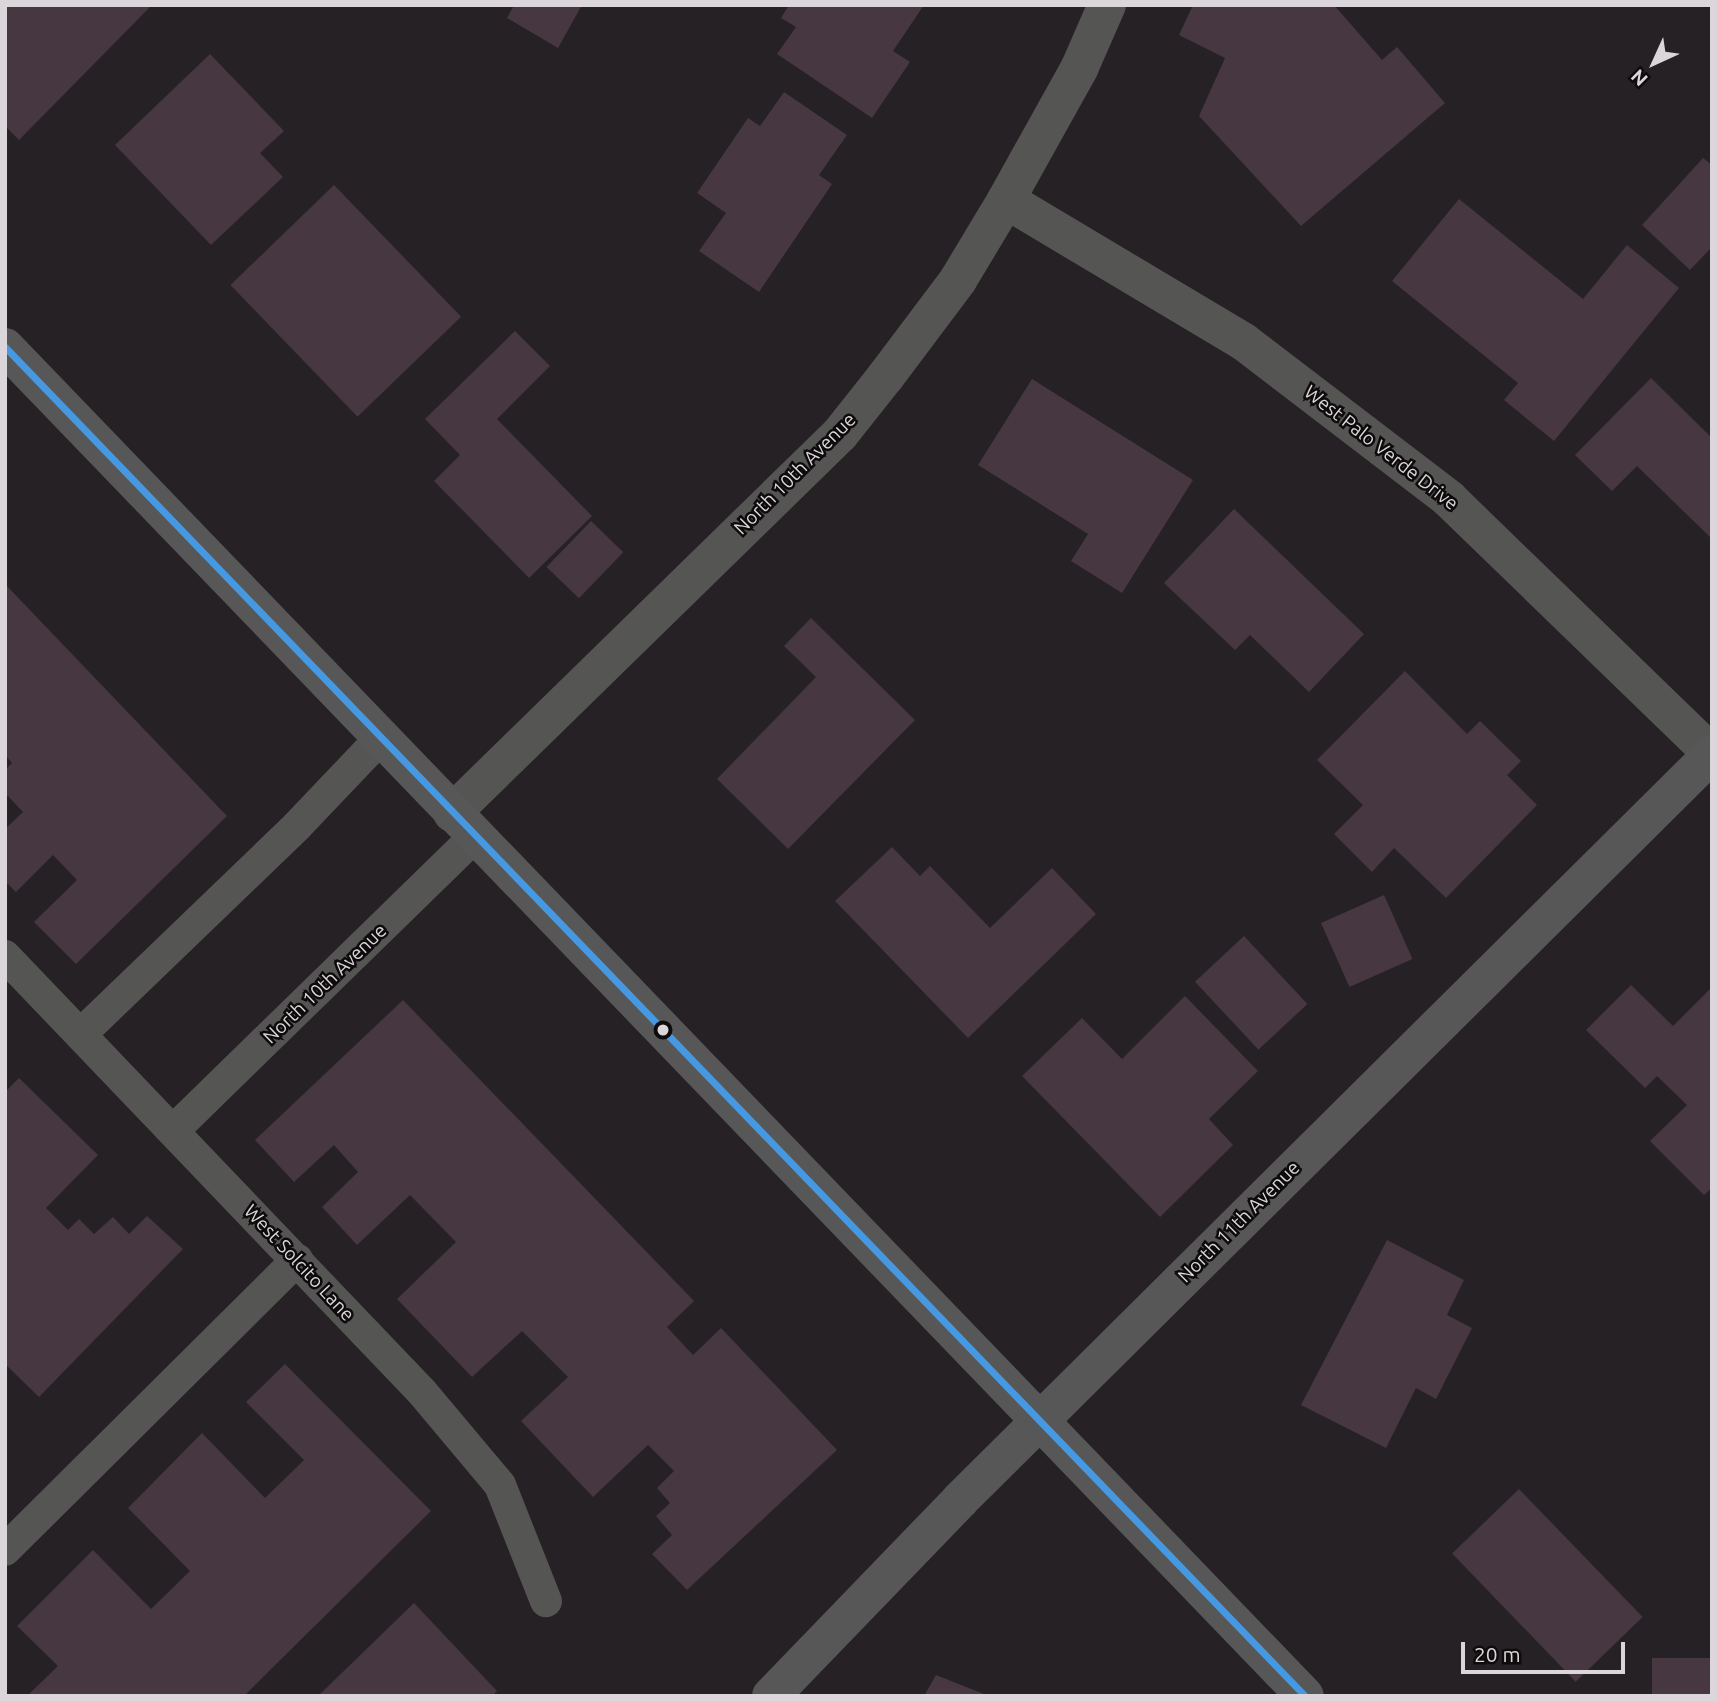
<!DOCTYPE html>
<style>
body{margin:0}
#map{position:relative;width:1717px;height:1701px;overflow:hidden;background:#262124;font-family:Ubuntu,sans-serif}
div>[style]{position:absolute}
.building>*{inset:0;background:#463741;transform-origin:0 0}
.lane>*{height:32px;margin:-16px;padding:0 16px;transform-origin:16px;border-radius:16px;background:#555554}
.street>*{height:38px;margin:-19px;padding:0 19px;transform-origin:19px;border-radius:19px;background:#555554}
.secondary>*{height:38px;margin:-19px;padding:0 19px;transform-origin:19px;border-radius:19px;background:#575757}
.bus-1>*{height:7px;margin:-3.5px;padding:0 3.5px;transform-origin:3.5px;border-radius:3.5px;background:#4699e1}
.dots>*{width:19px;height:19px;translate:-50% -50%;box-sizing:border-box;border:4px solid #0e0b0d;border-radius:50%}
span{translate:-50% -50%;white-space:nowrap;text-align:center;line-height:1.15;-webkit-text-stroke:5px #0e0b0d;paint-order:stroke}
.street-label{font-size:19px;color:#dbd6d9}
.frame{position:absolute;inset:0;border:7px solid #dbd6d9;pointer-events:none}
.north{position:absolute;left:1619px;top:28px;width:70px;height:70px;-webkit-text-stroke:5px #0e0b0d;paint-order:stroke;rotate:225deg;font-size:19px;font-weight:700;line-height:28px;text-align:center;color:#dbd6d9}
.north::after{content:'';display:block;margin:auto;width:24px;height:32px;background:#dbd6d9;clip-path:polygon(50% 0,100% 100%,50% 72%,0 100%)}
.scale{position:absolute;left:1461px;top:1642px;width:164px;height:32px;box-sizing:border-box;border:4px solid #dbd6d9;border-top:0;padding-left:9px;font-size:21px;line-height:24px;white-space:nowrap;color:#dbd6d9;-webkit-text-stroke:5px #0e0b0d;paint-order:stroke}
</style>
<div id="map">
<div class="building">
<i style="clip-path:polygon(5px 5px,152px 5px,19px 140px,5px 126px)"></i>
<i style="clip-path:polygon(514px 5px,582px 5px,558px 48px,507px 18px)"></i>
<i style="clip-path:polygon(789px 5px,924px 5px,893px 51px,910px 62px,872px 118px,777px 54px,796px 27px,781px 18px)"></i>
<i style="clip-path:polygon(1193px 5px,1334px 5px,1382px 60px,1397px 47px,1445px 103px,1301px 226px,1199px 116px,1225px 58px,1179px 35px)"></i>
<i style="clip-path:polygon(210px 54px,284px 131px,260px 153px,283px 177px,211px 245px,115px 145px)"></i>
<i style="clip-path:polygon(784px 92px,847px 135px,819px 175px,832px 184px,759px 292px,699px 251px,726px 213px,697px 193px,748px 118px,760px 126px)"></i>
<i style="clip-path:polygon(1703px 158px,1712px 165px,1712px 247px,1690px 270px,1642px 225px)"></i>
<i style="left:334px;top:185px;width:183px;height:144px;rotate:46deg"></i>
<i style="clip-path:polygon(1459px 199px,1583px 299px,1627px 245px,1679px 288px,1554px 441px,1504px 400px,1518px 383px,1392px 281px)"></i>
<i style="clip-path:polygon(515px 331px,550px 366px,497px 419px,592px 516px,529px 578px,434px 481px,460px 455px,425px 419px)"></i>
<i style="clip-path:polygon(1651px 378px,1712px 438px,1712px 539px,1637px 466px,1612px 491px,1575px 455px)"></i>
<i style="clip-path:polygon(1032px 379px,1193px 480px,1122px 593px,1071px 561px,1088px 534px,978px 465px)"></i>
<i style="clip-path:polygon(1234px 509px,1364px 634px,1309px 692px,1250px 635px,1235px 650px,1164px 583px)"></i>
<i style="left:591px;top:521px;width:45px;height:64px;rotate:44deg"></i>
<i style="clip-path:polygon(5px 584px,227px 816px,76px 964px,34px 922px,77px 880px,53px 855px,16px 892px,5px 881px,5px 829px,23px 812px,5px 793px,5px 770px,12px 763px,5px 755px)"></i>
<i style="clip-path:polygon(811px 618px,915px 720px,788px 849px,717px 779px,816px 677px,784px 646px)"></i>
<i style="clip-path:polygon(1405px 671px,1467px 734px,1480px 721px,1521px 761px,1507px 775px,1537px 805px,1446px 898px,1394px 848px,1372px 872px,1334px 834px,1363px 805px,1317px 760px)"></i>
<i style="clip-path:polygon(892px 847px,920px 876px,930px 866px,990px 928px,1052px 868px,1096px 914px,968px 1038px,835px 901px)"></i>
<i style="left:1384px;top:895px;width:70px;height:69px;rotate:66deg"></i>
<i style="left:1244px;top:936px;width:93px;height:67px;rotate:47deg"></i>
<i style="clip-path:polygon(1631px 985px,1673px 1026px,1712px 987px,1712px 1188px,1704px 1195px,1650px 1141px,1687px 1105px,1657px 1076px,1645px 1088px,1586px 1030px)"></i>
<i style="clip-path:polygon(1185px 996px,1258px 1071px,1209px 1119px,1233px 1145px,1160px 1217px,1022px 1076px,1082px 1018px,1122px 1059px)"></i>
<i style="clip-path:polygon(403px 1000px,694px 1301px,667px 1327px,693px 1355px,721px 1328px,837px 1450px,687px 1590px,652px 1554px,672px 1535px,656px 1516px,670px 1503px,657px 1488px,674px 1471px,648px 1445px,593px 1497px,521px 1421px,568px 1377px,522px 1331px,472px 1377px,397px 1299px,456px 1242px,410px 1195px,357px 1245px,322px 1207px,358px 1172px,334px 1145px,294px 1182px,255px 1140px)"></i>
<i style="clip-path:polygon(19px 1078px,98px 1155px,46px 1208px,68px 1230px,79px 1219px,94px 1234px,113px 1217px,129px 1234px,147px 1216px,183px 1249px,39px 1397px,5px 1364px,5px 1092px)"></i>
<i style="clip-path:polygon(1387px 1240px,1464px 1280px,1447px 1315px,1472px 1328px,1436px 1399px,1416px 1388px,1386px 1448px,1301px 1405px)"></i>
<i style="clip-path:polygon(285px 1364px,431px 1511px,244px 1696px,27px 1696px,58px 1666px,17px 1626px,93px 1550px,151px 1609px,190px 1571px,128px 1508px,202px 1433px,265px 1498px,304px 1460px,246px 1402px)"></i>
<i style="left:1519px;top:1489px;width:178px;height:93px;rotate:46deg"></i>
<i style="clip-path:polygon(414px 1603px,497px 1691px,492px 1696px,318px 1696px)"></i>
<i style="left:1712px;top:1658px;width:38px;height:60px;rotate:90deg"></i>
<i style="clip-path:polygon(936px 1675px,989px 1696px,924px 1696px)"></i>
</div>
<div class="lane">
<i style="left:5px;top:956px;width:603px;rotate:46.28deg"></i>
<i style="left:422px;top:1392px;width:121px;rotate:50deg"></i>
<i style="left:500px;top:1485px;width:125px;rotate:68.4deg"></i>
<i style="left:81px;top:1034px;width:300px;rotate:-43.9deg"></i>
<i style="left:297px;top:826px;width:119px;rotate:-46.4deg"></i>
<i style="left:174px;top:1130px;width:421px;rotate:-44.3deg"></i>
<i style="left:5px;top:1550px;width:412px;rotate:-44.8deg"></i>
</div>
<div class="street">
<i style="left:1006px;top:200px;width:277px;rotate:30.8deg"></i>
<i style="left:1244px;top:342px;width:258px;rotate:37.4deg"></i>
<i style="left:1449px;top:499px;width:366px;rotate:44.1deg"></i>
<i style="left:452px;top:813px;width:542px;rotate:-44.33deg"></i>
<i style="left:840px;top:434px;width:74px;rotate:-51.6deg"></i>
<i style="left:886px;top:376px;width:120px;rotate:-53.1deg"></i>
<i style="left:958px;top:280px;width:93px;rotate:-59deg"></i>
<i style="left:1006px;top:200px;width:150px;rotate:-60.9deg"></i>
<i style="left:1079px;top:69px;width:70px;rotate:-66.4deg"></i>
</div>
<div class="secondary">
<i style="left:5px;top:347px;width:1873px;rotate:46.06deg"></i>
<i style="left:771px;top:1696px;width:272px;rotate:-46deg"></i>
<i style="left:960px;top:1500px;width:1059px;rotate:-44.77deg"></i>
</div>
<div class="bus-1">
<i style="left:5px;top:347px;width:1873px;rotate:46.06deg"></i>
</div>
<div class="dots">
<i style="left:663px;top:1030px;background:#dbd6d9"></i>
</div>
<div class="street-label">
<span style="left:1381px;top:448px;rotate:38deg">West Palo Verde Drive</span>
<span style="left:795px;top:474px;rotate:-45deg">North 10th Avenue</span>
<span style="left:325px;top:984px;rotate:-44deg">North 10th Avenue</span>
<span style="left:1239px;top:1222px;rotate:-45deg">North 11th Avenue</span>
<span style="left:299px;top:1263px;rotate:47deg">West Solcito Lane</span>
</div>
<div class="frame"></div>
<div class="north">N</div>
<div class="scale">20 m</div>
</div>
